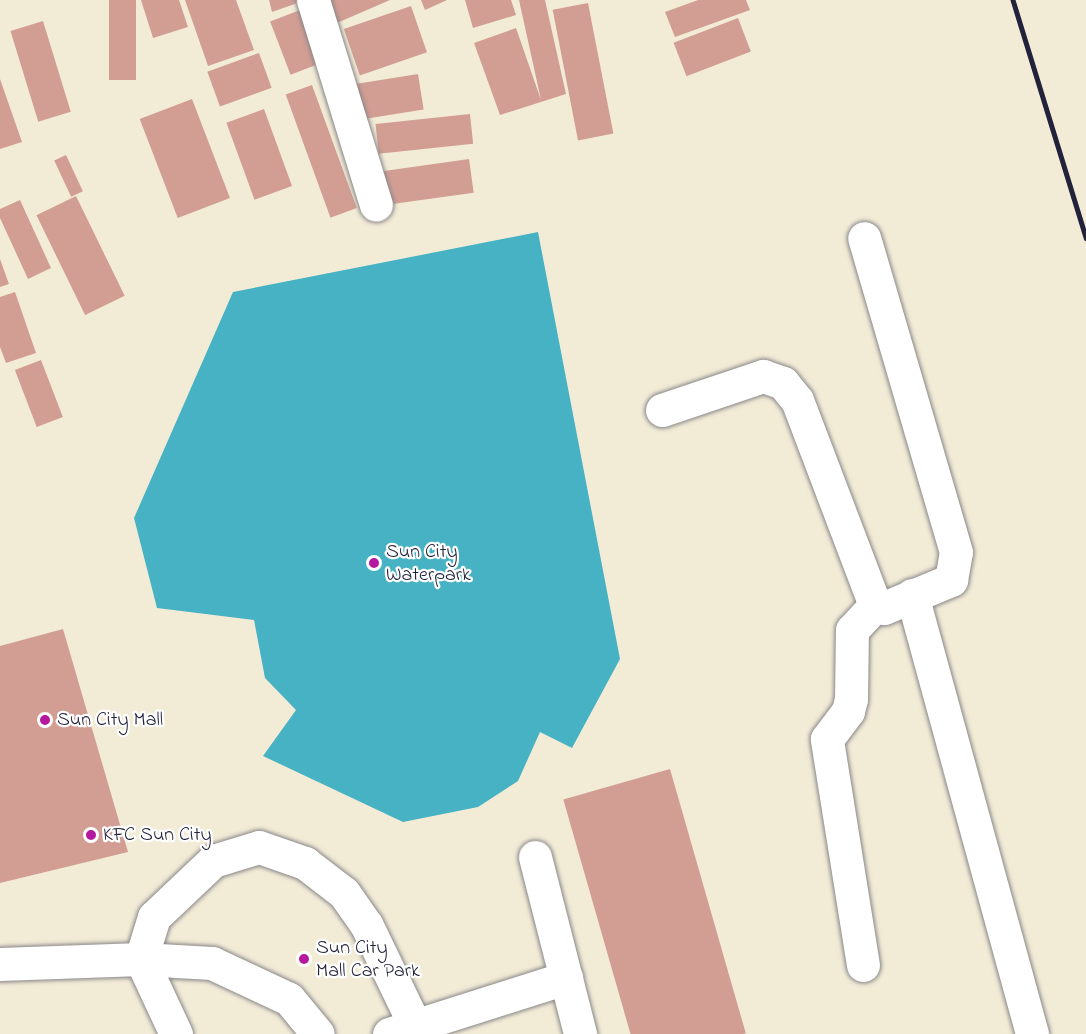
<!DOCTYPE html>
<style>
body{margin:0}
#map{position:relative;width:1086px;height:1034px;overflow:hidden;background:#f2ecd7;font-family:"Indie Flower",sans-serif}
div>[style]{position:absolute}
.water>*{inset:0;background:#46b2c3}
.building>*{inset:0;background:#d29e94;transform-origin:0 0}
.roads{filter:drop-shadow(0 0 2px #8a8789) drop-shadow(0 0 2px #8a8789)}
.minor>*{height:33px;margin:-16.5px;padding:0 16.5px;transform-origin:16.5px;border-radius:16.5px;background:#fff}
.rail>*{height:4.5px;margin:-2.25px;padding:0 2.25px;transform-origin:2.25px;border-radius:2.25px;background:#22223b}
.dots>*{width:16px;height:16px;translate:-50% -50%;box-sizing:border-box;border:3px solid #fff;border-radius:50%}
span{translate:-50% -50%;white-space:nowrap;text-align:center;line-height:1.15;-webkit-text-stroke:4.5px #fff;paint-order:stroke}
.poi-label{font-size:20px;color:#22223b}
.left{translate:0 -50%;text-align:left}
</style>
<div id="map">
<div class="water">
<i style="clip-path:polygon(538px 232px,620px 659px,572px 748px,540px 732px,518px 781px,478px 807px,403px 822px,263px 756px,296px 710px,265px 678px,254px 620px,157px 608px,134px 518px,233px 292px)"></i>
</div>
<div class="building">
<i style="left:109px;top:0;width:27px;height:80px"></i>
<i style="clip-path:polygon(141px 0,179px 0,188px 27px,153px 38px)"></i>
<i style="clip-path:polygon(185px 0,236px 0,254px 50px,208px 66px)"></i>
<i style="clip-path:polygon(269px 0,306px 0,272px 12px)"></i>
<i style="clip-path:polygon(319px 0,390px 0,330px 26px)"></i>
<i style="clip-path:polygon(421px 0,447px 0,425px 10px)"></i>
<i style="clip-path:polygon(465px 0,511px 0,516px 15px,473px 28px)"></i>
<i style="clip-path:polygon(519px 0,545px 0,566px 94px,500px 115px,474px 43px,516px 28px,541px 100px)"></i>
<i style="clip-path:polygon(698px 0,746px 0,750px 10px,675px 37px,665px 12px)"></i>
<i style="left:588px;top:3px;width:133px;height:36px;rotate:79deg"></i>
<i style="left:411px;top:6px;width:49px;height:71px;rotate:71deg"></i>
<i style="left:300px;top:10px;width:57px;height:32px;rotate:69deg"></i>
<i style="left:738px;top:18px;width:36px;height:69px;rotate:69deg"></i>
<i style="left:43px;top:21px;width:95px;height:34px;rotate:73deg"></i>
<i style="left:259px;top:53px;width:37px;height:55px;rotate:70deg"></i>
<i style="left:418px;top:74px;width:36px;height:68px;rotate:81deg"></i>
<i style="clip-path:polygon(0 79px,22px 142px,0 149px)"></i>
<i style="left:312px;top:85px;width:131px;height:28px;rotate:70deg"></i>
<i style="left:192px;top:99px;width:106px;height:56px;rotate:69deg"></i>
<i style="left:264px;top:109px;width:82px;height:40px;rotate:70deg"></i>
<i style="left:470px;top:114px;width:30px;height:95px;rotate:84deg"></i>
<i style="left:66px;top:155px;width:40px;height:13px;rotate:65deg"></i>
<i style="left:469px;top:159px;width:34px;height:91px;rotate:82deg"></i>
<i style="left:76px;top:196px;width:111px;height:44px;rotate:64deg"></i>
<i style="clip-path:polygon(20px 200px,51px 268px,28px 279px,0 218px,0 209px)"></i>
<i style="clip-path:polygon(0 259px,9px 284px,0 287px)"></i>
<i style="clip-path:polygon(15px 292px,36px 353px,6px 363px,0 347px,0 297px)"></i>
<i style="left:41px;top:360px;width:61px;height:28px;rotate:69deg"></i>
<i style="clip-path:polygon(63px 629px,128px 852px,0 883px,0 646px)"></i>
<i style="left:670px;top:769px;width:275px;height:111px;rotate:74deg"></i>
</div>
<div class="roads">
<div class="minor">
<i style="left:313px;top:0;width:214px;rotate:72.9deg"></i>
<i style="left:662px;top:410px;width:107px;rotate:-18.6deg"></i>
<i style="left:763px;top:376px;width:21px;rotate:19deg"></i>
<i style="left:783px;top:383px;width:22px;rotate:51deg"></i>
<i style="left:797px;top:400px;width:219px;rotate:69.2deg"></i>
<i style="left:875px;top:605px;width:9px;rotate:18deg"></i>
<i style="left:884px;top:608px;width:73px;rotate:-22.7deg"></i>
<i style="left:951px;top:580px;width:28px;rotate:-80deg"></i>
<i style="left:956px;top:552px;width:327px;rotate:-106.3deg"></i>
<i style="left:912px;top:595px;width:455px;rotate:74.7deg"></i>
<i style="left:535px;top:857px;width:183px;rotate:75.7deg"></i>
<i style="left:0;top:964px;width:141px;rotate:-2deg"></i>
<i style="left:141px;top:959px;width:71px;rotate:3.2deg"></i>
<i style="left:212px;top:963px;width:85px;rotate:25.1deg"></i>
<i style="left:289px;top:999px;width:45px;rotate:50.4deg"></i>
<i style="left:863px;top:965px;width:229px;rotate:-99.1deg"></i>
<i style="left:827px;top:739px;width:35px;rotate:-53deg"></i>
<i style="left:848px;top:711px;width:12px;rotate:-76deg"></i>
<i style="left:851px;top:699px;width:69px;rotate:-89.2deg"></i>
<i style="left:852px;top:630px;width:34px;rotate:-47deg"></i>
<i style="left:176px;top:1034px;width:83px;rotate:-115deg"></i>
<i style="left:141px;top:959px;width:44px;rotate:-72.8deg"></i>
<i style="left:154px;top:917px;width:81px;rotate:-43.5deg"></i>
<i style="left:213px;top:861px;width:48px;rotate:-16.9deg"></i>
<i style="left:259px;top:847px;width:49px;rotate:19.2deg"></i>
<i style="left:305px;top:863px;width:49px;rotate:37.6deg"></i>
<i style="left:344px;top:893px;width:38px;rotate:55deg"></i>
<i style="left:366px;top:924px;width:122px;rotate:64.3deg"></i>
<i style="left:389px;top:1034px;width:186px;rotate:-17.6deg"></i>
</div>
</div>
<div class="rail">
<i style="left:1013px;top:0;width:249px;rotate:72.9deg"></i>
</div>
<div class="dots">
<i style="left:374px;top:563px;background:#b5179e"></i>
<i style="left:45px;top:720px;background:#b5179e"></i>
<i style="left:91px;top:835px;background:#b5179e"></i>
<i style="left:304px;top:959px;background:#b5179e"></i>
</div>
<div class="poi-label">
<span class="left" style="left:386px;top:564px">Sun City<br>Waterpark</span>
<span class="left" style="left:57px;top:720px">Sun City Mall</span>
<span class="left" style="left:103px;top:835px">KFC Sun City</span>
<span class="left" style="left:316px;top:960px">Sun City<br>Mall Car Park</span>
</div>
</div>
